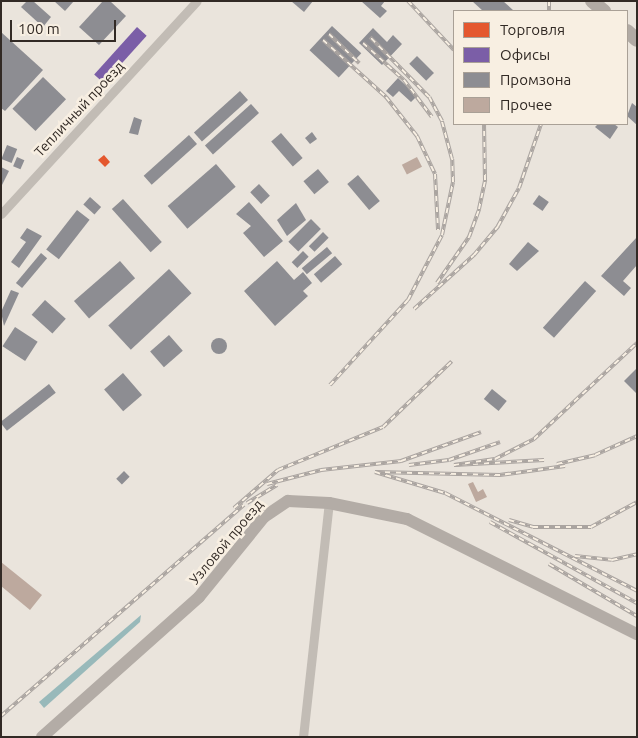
<!DOCTYPE html>
<meta charset="utf-8">
<style>
body{margin:0}
#map{position:relative;width:638px;height:738px;overflow:hidden;background:#eae4dc;font-family:Ubuntu,sans-serif}
div>[style]{position:absolute}
.water>*{inset:0;background:#98b9ba}
.shops>*{inset:0;background:#e4572e}
.offices>*{inset:0;background:#7b5ea7;transform-origin:0 0}
.industry>*{inset:0;background:#8d8d92;transform-origin:0 0}
.round{border-radius:50%}
.building>*{inset:0;background:#bda99e;transform-origin:0 0}
.street>*{height:9px;margin:-4.5px;padding:0 4.5px;transform-origin:4.5px;border-radius:4.5px;background:#c2bcb5}
.secondary>*{height:12px;margin:-6px;padding:0 6px;transform-origin:6px;border-radius:6px;background:#b3aca6}
.primary>*{height:14px;margin:-7px;padding:0 7px;transform-origin:7px;border-radius:7px;background:#b1aaa4}
.rail>*{height:4px;margin-top:-2px;transform-origin:0;background:repeating-linear-gradient(90deg,#f8efe2 0 5.5px,#aaa4a0 0 11px);box-sizing:border-box;border-block:1px solid #aaa4a0}
span{translate:-50% -50%;white-space:nowrap;text-align:center;line-height:1.15;-webkit-text-stroke:5px #f8efe2;paint-order:stroke}
.street-label{font-size:14px;color:#322a25}
.frame{position:absolute;inset:0;border:2px solid #322a25;pointer-events:none}
.legend{position:absolute;left:453px;top:10px;width:175px;height:115px;box-sizing:border-box;background:#f8efe2;border:1px solid #a9a096;margin:0;padding:6px 9px;list-style:none;font-size:15px;color:#322a25}
.legend li{display:flex;align-items:center;gap:10px;height:25px}
.legend b{width:25px;border:1px solid #a9a096}
.scale{position:absolute;left:10px;top:20px;width:106px;height:22px;box-sizing:border-box;border:2px solid #322a25;border-top:0;padding-left:6px;font-size:15px;line-height:18px;white-space:nowrap;color:#322a25;-webkit-text-stroke:4px #f8efe2;paint-order:stroke}
</style>
<div id="map">
<div class="water">
<i style="clip-path:polygon(141px 615px,140px 622px,44px 708px,39px 702px)"></i>
</div>
<div class="shops">
<i style="clip-path:polygon(104px 155px,110px 162px,105px 167px,98px 160px)"></i>
</div>
<div class="offices">
<i style="left:137px;top:27px;width:13px;height:64px;rotate:42deg"></i>
</div>
<div class="industry">
<i style="clip-path:polygon(27px 1px,33px 1px,51px 17px,43px 27px,21px 7px)"></i>
<i style="clip-path:polygon(54px 1px,74px 1px,65px 11px)"></i>
<i style="clip-path:polygon(103px 1px,110px 1px,126px 16px,99px 45px,79px 27px)"></i>
<i style="clip-path:polygon(291px 1px,313px 1px,304px 12px)"></i>
<i style="clip-path:polygon(361px 1px,385px 1px,381px 6px,387px 11px,380px 18px)"></i>
<i style="clip-path:polygon(472px 1px,503px 1px,514px 11px,483px 11px)"></i>
<i style="left:332px;top:26px;width:40px;height:33px;rotate:43deg"></i>
<i style="clip-path:polygon(373px 28px,387px 42px,393px 35px,402px 44px,382px 65px,359px 43px)"></i>
<i style="clip-path:polygon(1px 32px,43px 70px,5px 111px,1px 108px)"></i>
<i style="left:417px;top:56px;width:24px;height:11px;rotate:45deg"></i>
<i style="left:43px;top:77px;width:32px;height:44px;rotate:44deg"></i>
<i style="clip-path:polygon(398px 78px,417px 96px,411px 102px,399px 91px,393px 97px,386px 91px)"></i>
<i style="left:240px;top:91px;width:12px;height:62px;rotate:48deg"></i>
<i style="clip-path:polygon(632px 103px,637px 107px,637px 125px,627px 116px)"></i>
<i style="left:251px;top:104px;width:12px;height:62px;rotate:48deg"></i>
<i style="clip-path:polygon(134px 117px,142px 120px,138px 135px,129px 133px)"></i>
<i style="clip-path:polygon(598px 124px,614px 124px,618px 127px,610px 139px,595px 127px)"></i>
<i style="clip-path:polygon(312px 132px,317px 139px,310px 144px,305px 138px)"></i>
<i style="left:281px;top:133px;width:33px;height:13px;rotate:49deg"></i>
<i style="left:189px;top:135px;width:12px;height:61px;rotate:48deg"></i>
<i style="left:7px;top:145px;width:11px;height:15px;rotate:22deg"></i>
<i style="left:17px;top:157px;width:8px;height:10px;rotate:23deg"></i>
<i style="left:216px;top:164px;width:30px;height:64px;rotate:49deg"></i>
<i style="clip-path:polygon(1px 167px,9px 171px,1px 187px)"></i>
<i style="left:318px;top:169px;width:17px;height:19px;rotate:50deg"></i>
<i style="left:358px;top:175px;width:34px;height:14px;rotate:50deg"></i>
<i style="left:259px;top:184px;width:16px;height:12px;rotate:47deg"></i>
<i style="left:539px;top:195px;width:12px;height:11px;rotate:35deg"></i>
<i style="left:90px;top:197px;width:15px;height:10px;rotate:42deg"></i>
<i style="left:123px;top:199px;width:58px;height:15px;rotate:48deg"></i>
<i style="clip-path:polygon(249px 202px,283px 241px,264px 257px,243px 233px,251px 226px,236px 214px)"></i>
<i style="clip-path:polygon(296px 203px,306px 220px,287px 236px,277px 220px)"></i>
<i style="left:77px;top:210px;width:16px;height:50px;rotate:38deg"></i>
<i style="left:311px;top:219px;width:14px;height:32px;rotate:45deg"></i>
<i style="clip-path:polygon(27px 228px,42px 236px,19px 268px,11px 262px,26px 242px,20px 238px)"></i>
<i style="left:323px;top:232px;width:8px;height:20px;rotate:45deg"></i>
<i style="clip-path:polygon(637px 237px,637px 265px,623px 281px,631px 288px,624px 296px,601px 276px)"></i>
<i style="clip-path:polygon(528px 242px,539px 251px,517px 271px,509px 264px)"></i>
<i style="left:327px;top:247px;width:8px;height:33px;rotate:50deg"></i>
<i style="left:303px;top:251px;width:8px;height:16px;rotate:45deg"></i>
<i style="left:41px;top:253px;width:8px;height:39px;rotate:40deg"></i>
<i style="left:335px;top:256px;width:11px;height:28px;rotate:49deg"></i>
<i style="left:120px;top:261px;width:23px;height:61px;rotate:49deg"></i>
<i style="clip-path:polygon(277px 261px,294px 280px,303px 272px,312px 283px,303px 291px,308px 296px,275px 326px,244px 291px)"></i>
<i style="left:169px;top:269px;width:33px;height:83px;rotate:47deg"></i>
<i style="left:585px;top:281px;width:15px;height:63px;rotate:42deg"></i>
<i style="clip-path:polygon(11px 290px,19px 293px,4px 326px,1px 312px)"></i>
<i style="left:45px;top:300px;width:28px;height:20px;rotate:42deg"></i>
<i style="left:15px;top:327px;width:27px;height:23px;rotate:33deg"></i>
<i style="left:169px;top:335px;width:21px;height:25px;rotate:49deg"></i>
<i class="round" style="left:211px;top:338px;width:16px;height:16px"></i>
<i style="clip-path:polygon(637px 368px,637px 394px,624px 381px)"></i>
<i style="left:123px;top:373px;width:29px;height:25px;rotate:49deg"></i>
<i style="left:49px;top:384px;width:11px;height:62px;rotate:52deg"></i>
<i style="left:492px;top:389px;width:19px;height:13px;rotate:39deg"></i>
<i style="left:124px;top:471px;width:8px;height:11px;rotate:45deg"></i>
</div>
<div class="building">
<i style="left:417px;top:157px;width:11px;height:17px;rotate:63deg"></i>
<i style="clip-path:polygon(473px 482px,478px 492px,483px 489px,487px 497px,476px 502px,468px 484px)"></i>
<i style="clip-path:polygon(1px 562px,42px 595px,30px 610px,1px 586px)"></i>
</div>
<div class="street">
<i style="left:1px;top:214px;width:289px;rotate:-47.4deg"></i>
<i style="left:303px;top:737px;width:235px;rotate:-83.7deg"></i>
</div>
<div class="secondary">
<i style="left:42px;top:737px;width:210px;rotate:-41.7deg"></i>
<i style="left:199px;top:597px;width:103px;rotate:-50.9deg"></i>
<i style="left:264px;top:517px;width:29px;rotate:-34deg"></i>
<i style="left:288px;top:501px;width:41px;rotate:2.8deg"></i>
<i style="left:329px;top:503px;width:80px;rotate:11.6deg"></i>
<i style="left:407px;top:519px;width:257px;rotate:26.6deg"></i>
</div>
<div class="primary">
<i style="left:592px;top:1px;width:16px;rotate:40deg"></i>
<i style="left:627px;top:31px;width:13px;rotate:42deg"></i>
</div>
<div class="rail">
<i style="left:408px;top:1px;width:67px;rotate:46.8deg"></i>
<i style="left:549px;top:1px;width:10px;rotate:90deg"></i>
<i style="left:329px;top:34px;width:42px;rotate:44deg"></i>
<i style="left:323px;top:40px;width:85px;rotate:42.1deg"></i>
<i style="left:386px;top:97px;width:50px;rotate:51.5deg"></i>
<i style="left:417px;top:136px;width:42px;rotate:64.7deg"></i>
<i style="left:435px;top:174px;width:56px;rotate:86.9deg"></i>
<i style="left:363px;top:43px;width:55px;rotate:42.1deg"></i>
<i style="left:404px;top:80px;width:46px;rotate:52.9deg"></i>
<i style="left:437px;top:283px;width:56px;rotate:-55.2deg"></i>
<i style="left:469px;top:237px;width:30px;rotate:-70deg"></i>
<i style="left:479px;top:209px;width:30px;rotate:-78deg"></i>
<i style="left:485px;top:180px;width:56px;rotate:-91deg"></i>
<i style="left:414px;top:309px;width:81px;rotate:-42deg"></i>
<i style="left:474px;top:255px;width:38px;rotate:-50deg"></i>
<i style="left:498px;top:226px;width:43px;rotate:-61.1deg"></i>
<i style="left:519px;top:188px;width:68px;rotate:-71deg"></i>
<i style="left:330px;top:385px;width:115px;rotate:-47.5deg"></i>
<i style="left:408px;top:300px;width:73px;rotate:-62.4deg"></i>
<i style="left:442px;top:235px;width:54px;rotate:-78.3deg"></i>
<i style="left:453px;top:182px;width:23px;rotate:-92deg"></i>
<i style="left:452px;top:159px;width:39px;rotate:-105deg"></i>
<i style="left:442px;top:121px;width:27px;rotate:-118deg"></i>
<i style="left:429px;top:97px;width:84px;rotate:-134.5deg"></i>
<i style="left:544px;top:460px;width:90px;rotate:176.8deg"></i>
<i style="left:454px;top:465px;width:41px;rotate:-8.3deg"></i>
<i style="left:495px;top:459px;width:44px;rotate:-27.1deg"></i>
<i style="left:534px;top:439px;width:141px;rotate:-43deg"></i>
<i style="left:557px;top:464px;width:39px;rotate:-13deg"></i>
<i style="left:595px;top:455px;width:46px;rotate:-24.3deg"></i>
<i style="left:409px;top:465px;width:40px;rotate:-7.1deg"></i>
<i style="left:449px;top:460px;width:54px;rotate:-19.4deg"></i>
<i style="left:565px;top:466px;width:66px;rotate:172.1deg"></i>
<i style="left:500px;top:475px;width:125px;rotate:-178.6deg"></i>
<i style="left:375px;top:472px;width:73px;rotate:16.7deg"></i>
<i style="left:445px;top:493px;width:216px;rotate:27deg"></i>
<i style="left:267px;top:484px;width:56px;rotate:-14.5deg"></i>
<i style="left:321px;top:470px;width:81px;rotate:-6.4deg"></i>
<i style="left:401px;top:461px;width:85px;rotate:-19.9deg"></i>
<i style="left:247px;top:503px;width:35px;rotate:-31deg"></i>
<i style="left:234px;top:508px;width:58px;rotate:-40.8deg"></i>
<i style="left:278px;top:470px;width:113px;rotate:-22.3deg"></i>
<i style="left:383px;top:427px;width:95px;rotate:-43.7deg"></i>
<i style="left:509px;top:520px;width:25px;rotate:16deg"></i>
<i style="left:533px;top:527px;width:58px"></i>
<i style="left:591px;top:527px;width:52px;rotate:-28.5deg"></i>
<i style="left:490px;top:522px;width:168px;rotate:28.9deg"></i>
<i style="left:575px;top:556px;width:37px;rotate:6deg"></i>
<i style="left:612px;top:560px;width:26px;rotate:-13deg"></i>
<i style="left:549px;top:564px;width:102px;rotate:30.6deg"></i>
<i style="left:1px;top:716px;width:322px;rotate:-41deg"></i>
</div>
<div class="street-label">
<span style="left:79px;top:109px;rotate:-47deg">Тепличный проезд</span>
<span style="left:226px;top:542px;rotate:-50deg">Узловой проезд</span>
</div>
<div class="frame"></div>
<ul class="legend">
<li><b style="height:14px;background:#e4572e"></b>Торговля</li>
<li><b style="height:14px;background:#7b5ea7"></b>Офисы</li>
<li><b style="height:14px;background:#8d8d92"></b>Промзона</li>
<li><b style="height:14px;background:#bda99e"></b>Прочее</li>
</ul>
<div class="scale">100 m</div>
</div>
